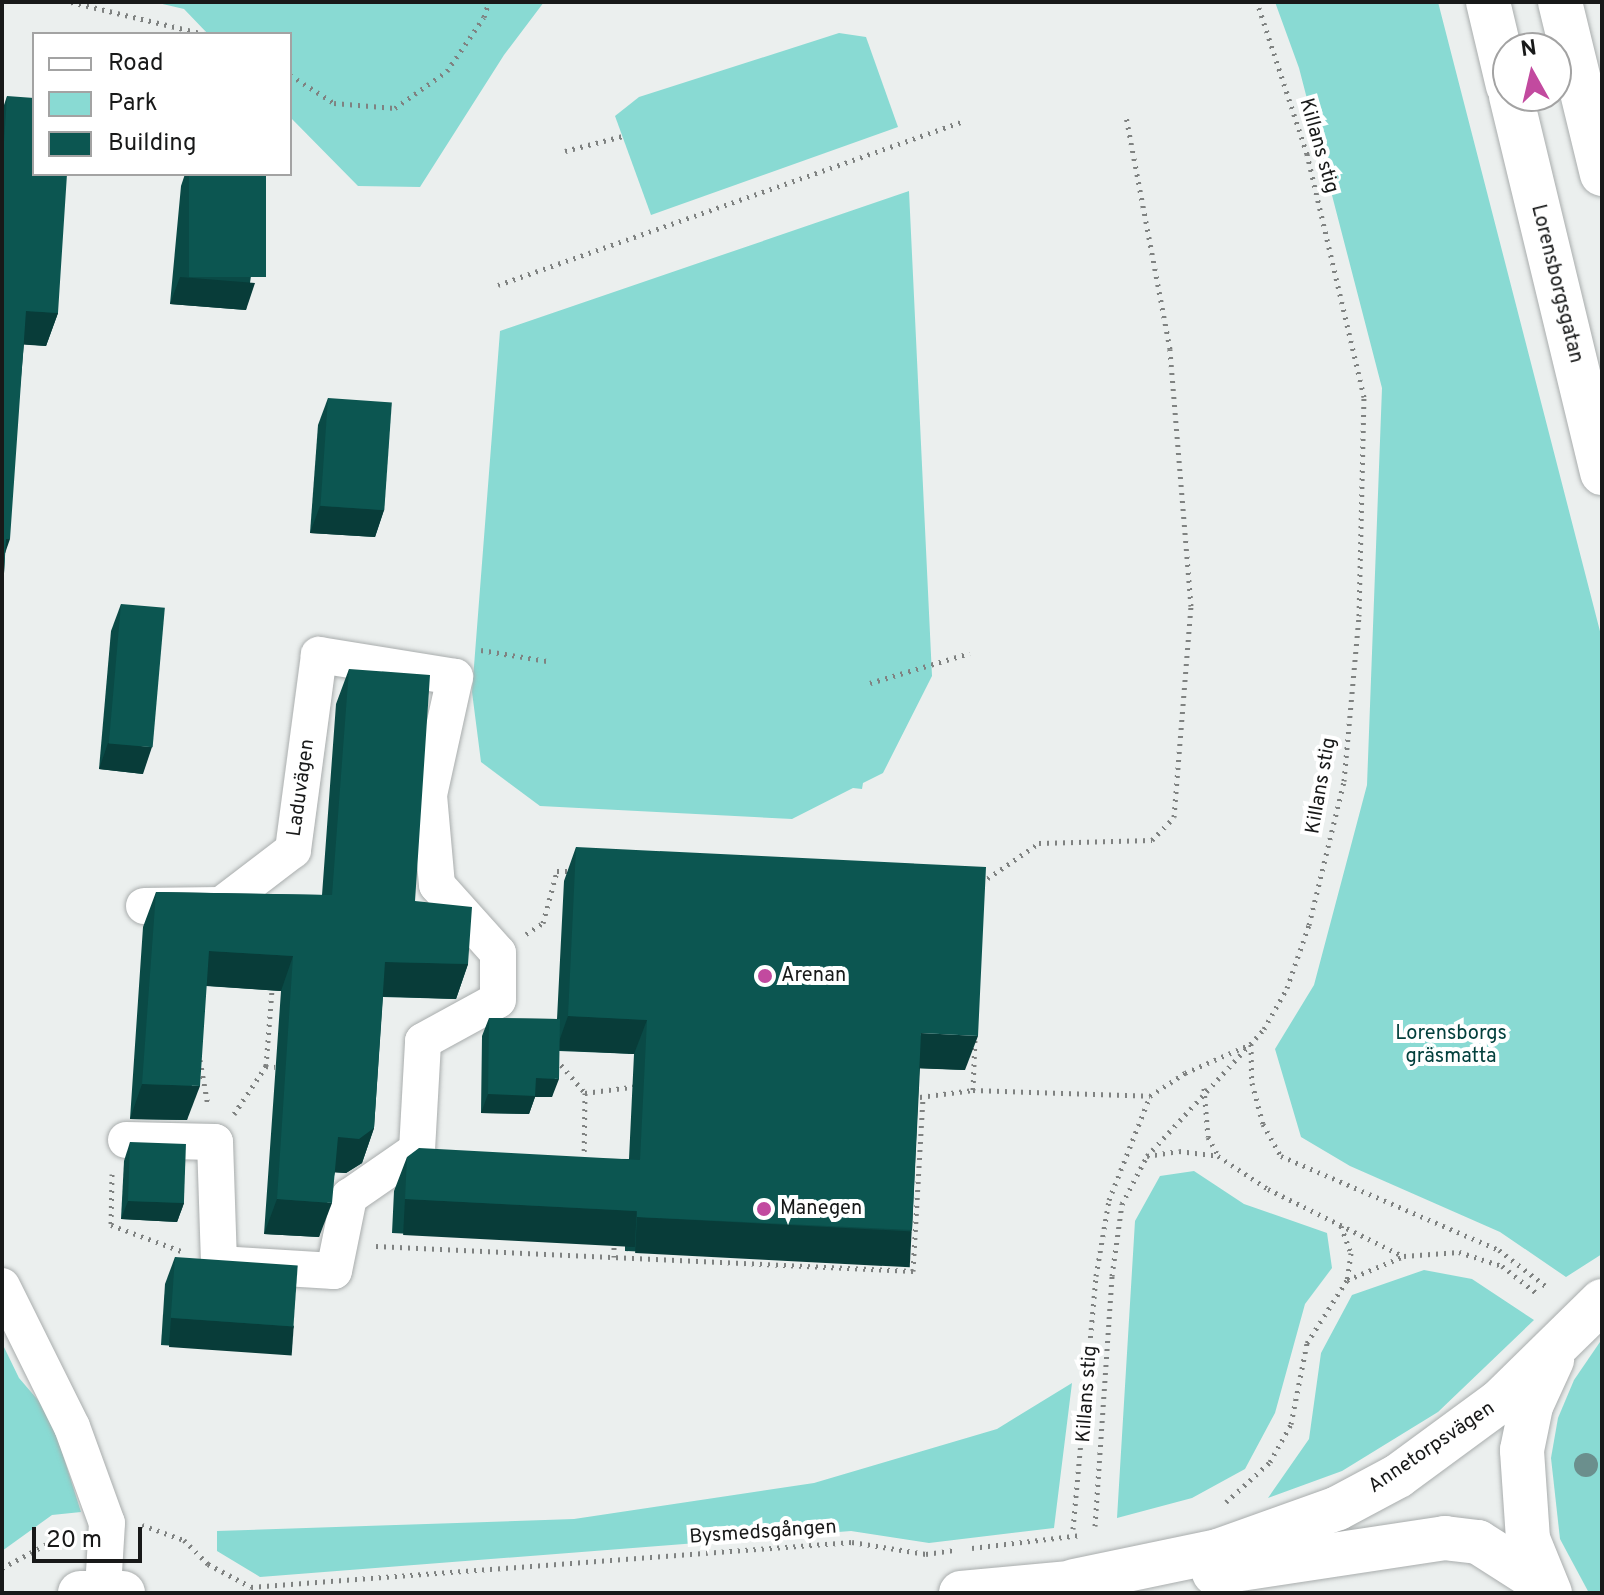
<!DOCTYPE html>
<meta charset="utf-8">
<style>
body{margin:0}
#map{position:relative;width:1604px;height:1595px;overflow:hidden;background:#ebefee;font-family:Overpass,sans-serif}
div>[style]{position:absolute}
.green>*{inset:0;background:#89dad3}
.path>*{height:5px;margin-top:-2.5px;transform-origin:0;background:repeating-linear-gradient(90deg,#7f8281 0 2px,transparent 0 8px)}
.roads{filter:drop-shadow(0 0 2px #a9adad) drop-shadow(0 0 2px #a9adad)}
.minor>*{height:36px;margin:-18px;padding:0 18px;transform-origin:18px;border-radius:18px;background:#fff}
.major>*{height:44px;margin:-22px;padding:0 22px;transform-origin:22px;border-radius:22px;background:#fff}
.trees>*{width:24px;height:24px;margin:-12px;border-radius:50%;background:#6b8f8d}
.wall>*{inset:0;background:#0a4a46}
.shaded-wall>*{inset:0;background:#083c39;transform-origin:0 0}
.building>*{inset:0;background:#0c5651;transform-origin:0 0}
.dots>*{width:22px;height:22px;translate:-50% -50%;box-sizing:border-box;border:4px solid #fff;border-radius:50%}
span{translate:-50% -50%;white-space:nowrap;text-align:center;line-height:1.15;-webkit-text-stroke:8px #fff;paint-order:stroke}
.street-label{font-size:20px;color:#181919}
.poi-label{font-size:20px;color:#181919}
.left{translate:0 -50%;text-align:left}
.park-label{font-size:20px;color:#03403d}
.frame{position:absolute;inset:0;border:4px solid #181919;pointer-events:none}
.legend{position:absolute;left:32px;top:32px;width:260px;height:144px;box-sizing:border-box;background:#fff;border:2px solid #a3a3a3;margin:0;padding:10px 14px;list-style:none;font-size:24px;color:#181919}
.legend li{display:flex;align-items:center;gap:16px;height:40px}
.legend b{width:40px;border:2px solid #a3a3a3}
.north{position:absolute;left:1492px;top:32px;width:80px;height:80px;box-sizing:border-box;background:#fff;border:2px solid #a3a3a3;border-radius:50%;rotate:352deg;font-size:22px;font-weight:700;line-height:32px;text-align:center;color:#181919}
.north::after{content:'';display:block;margin:auto;width:28px;height:36px;background:#c24a9f;clip-path:polygon(50% 0,100% 100%,50% 72%,0 100%)}
.scale{position:absolute;left:32px;top:1527px;width:110px;height:36px;box-sizing:border-box;border:4px solid #181919;border-top:0;padding-left:10px;font-size:24px;line-height:28px;white-space:nowrap;color:#181919;-webkit-text-stroke:6px #fff;paint-order:stroke}
</style>
<div id="map">
<div class="green">
<i style="clip-path:polygon(154px 2px,544px 2px,504px 55px,420px 187px,358px 186px,290px 117px,290px 34px,208px 34px,184px 9px)"></i>
<i style="clip-path:polygon(1275px 2px,1438px 2px,1602px 639px,1602px 1254px,1566px 1277px,1500px 1232px,1350px 1166px,1301px 1137px,1275px 1049px,1314px 985px,1367px 785px,1382px 388px,1299px 68px)"></i>
<i style="clip-path:polygon(839px 33px,866px 37px,898px 127px,651px 215px,615px 116px,639px 97px)"></i>
<i style="clip-path:polygon(909px 191px,932px 676px,883px 773px,863px 783px,862px 789px,853px 788px,792px 819px,540px 806px,481px 762px,472px 692px,500px 331px)"></i>
<i style="clip-path:polygon(1194px 1171px,1244px 1204px,1327px 1233px,1332px 1268px,1305px 1304px,1275px 1413px,1245px 1469px,1192px 1498px,1117px 1518px,1135px 1221px,1160px 1176px)"></i>
<i style="clip-path:polygon(1424px 1270px,1472px 1279px,1534px 1320px,1438px 1412px,1342px 1471px,1268px 1498px,1309px 1439px,1321px 1353px,1352px 1295px)"></i>
<i style="clip-path:polygon(1602px 1339px,1602px 1593px,1589px 1593px,1560px 1539px,1551px 1458px,1558px 1418px,1574px 1380px)"></i>
<i style="clip-path:polygon(2px 1343px,19px 1378px,50px 1414px,81px 1512px,52px 1515px,2px 1551px)"></i>
<i style="clip-path:polygon(1072px 1383px,1054px 1528px,929px 1543px,851px 1531px,260px 1577px,217px 1551px,217px 1531px,574px 1519px,814px 1483px,997px 1429px)"></i>
</div>
<div class="path">
<i style="left:71px;top:2px;width:137px;rotate:13.5deg"></i>
<i style="left:290px;top:75px;width:52px;rotate:32.5deg"></i>
<i style="left:334px;top:103px;width:61px;rotate:4.7deg"></i>
<i style="left:395px;top:108px;width:64px;rotate:-35.4deg"></i>
<i style="left:447px;top:71px;width:65px;rotate:-55.6deg"></i>
<i style="left:484px;top:17px;width:16px;rotate:-72deg"></i>
<i style="left:565px;top:151px;width:60px;rotate:-14.5deg"></i>
<i style="left:498px;top:285px;width:492px;rotate:-19.4deg"></i>
<i style="left:481px;top:650px;width:67px;rotate:9.5deg"></i>
<i style="left:870px;top:683px;width:104px;rotate:-16.7deg"></i>
<i style="left:981px;top:883px;width:70px;rotate:-34.6deg"></i>
<i style="left:1039px;top:843px;width:113px;rotate:-1.5deg"></i>
<i style="left:1152px;top:840px;width:32px;rotate:-46deg"></i>
<i style="left:1174px;top:817px;width:212px;rotate:-85.4deg"></i>
<i style="left:1191px;top:606px;width:258px;rotate:-94.7deg"></i>
<i style="left:1170px;top:349px;width:237px;rotate:-100.7deg"></i>
<i style="left:526px;top:934px;width:20px;rotate:-33deg"></i>
<i style="left:543px;top:923px;width:54px;rotate:-74.9deg"></i>
<i style="left:557px;top:871px;width:15px"></i>
<i style="left:556px;top:1059px;width:45px;rotate:49.5deg"></i>
<i style="left:585px;top:1093px;width:69px;rotate:90.8deg"></i>
<i style="left:200px;top:1060px;width:47px;rotate:80.1deg"></i>
<i style="left:266px;top:1066px;width:9px;rotate:6deg"></i>
<i style="left:1204px;top:1088px;width:49px;rotate:85.3deg"></i>
<i style="left:1208px;top:1137px;width:21px;rotate:61deg"></i>
<i style="left:973px;top:1090px;width:51px;rotate:-87.8deg"></i>
<i style="left:585px;top:1093px;width:54px;rotate:-7.4deg"></i>
<i style="left:912px;top:1098px;width:62px;rotate:-7.5deg"></i>
<i style="left:973px;top:1090px;width:177px;rotate:1.9deg"></i>
<i style="left:234px;top:1114px;width:58px;rotate:-56.3deg"></i>
<i style="left:266px;top:1066px;width:76px;rotate:-85.5deg"></i>
<i style="left:1147px;top:1156px;width:32px;rotate:-9deg"></i>
<i style="left:1179px;top:1151px;width:39px;rotate:7deg"></i>
<i style="left:1218px;top:1156px;width:60px;rotate:33.4deg"></i>
<i style="left:1268px;top:1189px;width:151px;rotate:26.4deg"></i>
<i style="left:112px;top:1174px;width:51px;rotate:91.1deg"></i>
<i style="left:111px;top:1225px;width:78px;rotate:20.3deg"></i>
<i style="left:1341px;top:1226px;width:29px;rotate:70deg"></i>
<i style="left:1351px;top:1253px;width:27px;rotate:98deg"></i>
<i style="left:376px;top:1246px;width:538px;rotate:2.67deg"></i>
<i style="left:913px;top:1271px;width:172px;rotate:-86.7deg"></i>
<i style="left:614px;top:1257px;width:19px;rotate:-90deg"></i>
<i style="left:1226px;top:1502px;width:59px;rotate:-42.3deg"></i>
<i style="left:1270px;top:1462px;width:43px;rotate:-61.1deg"></i>
<i style="left:1291px;top:1424px;width:83px;rotate:-78.8deg"></i>
<i style="left:1307px;top:1343px;width:75px;rotate:-57.6deg"></i>
<i style="left:1347px;top:1280px;width:62px;rotate:-22.8deg"></i>
<i style="left:1404px;top:1256px;width:55px;rotate:-4.2deg"></i>
<i style="left:1459px;top:1252px;width:45px;rotate:18deg"></i>
<i style="left:1502px;top:1266px;width:47px;rotate:38.1deg"></i>
<i style="left:142px;top:1525px;width:45px;rotate:19.7deg"></i>
<i style="left:184px;top:1540px;width:34px;rotate:45deg"></i>
<i style="left:208px;top:1564px;width:49px;rotate:28.1deg"></i>
<i style="left:251px;top:1587px;width:603px;rotate:-4.28deg"></i>
<i style="left:852px;top:1542px;width:75px;rotate:9.2deg"></i>
<i style="left:926px;top:1554px;width:28px;rotate:-8deg"></i>
<i style="left:1095px;top:1526px;width:251px;rotate:-86.1deg"></i>
<i style="left:1112px;top:1276px;width:73px;rotate:-82.1deg"></i>
<i style="left:1122px;top:1204px;width:54px;rotate:-62.5deg"></i>
<i style="left:1147px;top:1156px;width:173px;rotate:-47.3deg"></i>
<i style="left:1264px;top:1029px;width:47px;rotate:-60.7deg"></i>
<i style="left:1287px;top:988px;width:67px;rotate:-70.8deg"></i>
<i style="left:1309px;top:925px;width:148px;rotate:-76.3deg"></i>
<i style="left:1344px;top:781px;width:166px;rotate:-84.8deg"></i>
<i style="left:1359px;top:616px;width:219px;rotate:-88.7deg"></i>
<i style="left:1364px;top:397px;width:250px;rotate:-103.2deg"></i>
<i style="left:1307px;top:154px;width:160px;rotate:-108.2deg"></i>
<i style="left:1073px;top:1529px;width:254px;rotate:-84.8deg"></i>
<i style="left:1096px;top:1276px;width:77px;rotate:-80.3deg"></i>
<i style="left:1109px;top:1200px;width:112px;rotate:-68.5deg"></i>
<i style="left:1150px;top:1096px;width:42px;rotate:-33.3deg"></i>
<i style="left:1185px;top:1073px;width:72px;rotate:-23.7deg"></i>
<i style="left:1251px;top:1044px;width:39px;rotate:89deg"></i>
<i style="left:1252px;top:1083px;width:42px;rotate:75deg"></i>
<i style="left:1263px;top:1124px;width:37px;rotate:61deg"></i>
<i style="left:1281px;top:1156px;width:237px;rotate:23.3deg"></i>
<i style="left:1499px;top:1250px;width:61px;rotate:37.6deg"></i>
<i style="left:972px;top:1548px;width:110px;rotate:-6.8deg"></i>
<i style="left:2px;top:1568px;width:76px;rotate:-28.2deg"></i>
</div>
<div class="roads">
<div class="minor">
<i style="left:126px;top:1140px;width:89px;rotate:1.3deg"></i>
<i style="left:215px;top:1142px;width:122px;rotate:88.1deg"></i>
<i style="left:219px;top:1264px;width:115px;rotate:3.5deg"></i>
<i style="left:334px;top:1271px;width:76px;rotate:-78.5deg"></i>
<i style="left:349px;top:1197px;width:83px;rotate:-34.7deg"></i>
<i style="left:417px;top:1150px;width:109px;rotate:-86.8deg"></i>
<i style="left:423px;top:1041px;width:85px;rotate:-28.7deg"></i>
<i style="left:498px;top:1000px;width:47px;rotate:-90deg"></i>
<i style="left:498px;top:953px;width:91px;rotate:-131.9deg"></i>
<i style="left:437px;top:885px;width:90px;rotate:-95.1deg"></i>
<i style="left:429px;top:795px;width:121px;rotate:-77.6deg"></i>
<i style="left:455px;top:677px;width:138px;rotate:-170.8deg"></i>
<i style="left:319px;top:655px;width:197px;rotate:97.6deg"></i>
<i style="left:293px;top:850px;width:91px;rotate:142.6deg"></i>
<i style="left:221px;top:905px;width:77px;rotate:179.3deg"></i>
<i style="left:2px;top:1286px;width:157px;rotate:63.6deg"></i>
<i style="left:72px;top:1427px;width:102px;rotate:70deg"></i>
<i style="left:107px;top:1523px;width:66px;rotate:93.5deg"></i>
</div>
<div class="major">
<i style="left:1488px;top:2px;width:86px;rotate:76.6deg"></i>
<i style="left:1560px;top:2px;width:177px;rotate:76.3deg"></i>
<i style="left:1511px;top:96px;width:388px;rotate:76.4deg"></i>
<i style="left:1214px;top:1573px;width:234px;rotate:-8.6deg"></i>
<i style="left:1445px;top:1538px;width:33px;rotate:7deg"></i>
<i style="left:1478px;top:1542px;width:65px;rotate:32.5deg"></i>
<i style="left:1533px;top:1577px;width:21px;rotate:49deg"></i>
<i style="left:1074px;top:1581px;width:147px;rotate:-11.8deg"></i>
<i style="left:1218px;top:1551px;width:127px;rotate:-19.7deg"></i>
<i style="left:1338px;top:1508px;width:68px;rotate:-28.1deg"></i>
<i style="left:1398px;top:1476px;width:127px;rotate:-36.3deg"></i>
<i style="left:1500px;top:1401px;width:143px;rotate:-44.4deg"></i>
<i style="left:80px;top:1593px;width:43px"></i>
<i style="left:961px;top:1593px;width:142px;rotate:-5.3deg"></i>
<i style="left:1550px;top:1593px;width:58px;rotate:-112.2deg"></i>
<i style="left:1528px;top:1539px;width:89px;rotate:-93.9deg"></i>
<i style="left:1522px;top:1450px;width:45px;rotate:-78.4deg"></i>
<i style="left:1531px;top:1406px;width:51px;rotate:-65.5deg"></i>
</div>
</div>
<div class="trees">
<i style="left:1586px;top:1465px"></i>
</div>
<div class="wall">
<i style="clip-path:polygon(7px 96px,58px 313px,46px 346px,24px 344px,5px 554px,2px 609px,2px 111px)"></i>
<i style="clip-path:polygon(185px 174px,266px 174px,246px 310px,170px 304px,181px 186px)"></i>
<i style="clip-path:polygon(328px 398px,384px 510px,375px 537px,310px 533px,318px 425px)"></i>
<i style="clip-path:polygon(121px 604px,143px 774px,99px 769px,111px 631px)"></i>
<i style="clip-path:polygon(349px 669px,415px 901px,468px 964px,456px 999px,383px 997px,374px 1128px,362px 1163px,346px 1173px,335px 1172px,319px 1237px,264px 1234px,281px 991px,206px 986px,187px 1120px,130px 1119px,143px 927px,156px 892px,322px 895px,336px 704px)"></i>
<i style="clip-path:polygon(576px 847px,965px 1070px,920px 1068px,912px 1230px,899px 1264px,625px 1251px,625px 1245px,392px 1233px,394px 1191px,407px 1157px,629px 1159px,634px 1054px,559px 1051px,552px 1097px,535px 1097px,529px 1114px,481px 1113px,482px 1036px,489px 1018px,557px 1019px,564px 881px)"></i>
<i style="clip-path:polygon(130px 1142px,184px 1203px,177px 1222px,121px 1219px,124px 1161px)"></i>
<i style="clip-path:polygon(175px 1257px,294px 1326px,285px 1353px,161px 1345px,165px 1284px)"></i>
</div>
<div class="shaded-wall">
<i style="clip-path:polygon(180px 277px,255px 283px,246px 310px,170px 304px)"></i>
<i style="clip-path:polygon(26px 311px,58px 313px,46px 346px,14px 344px)"></i>
<i style="clip-path:polygon(320px 506px,384px 510px,375px 537px,310px 533px)"></i>
<i style="clip-path:polygon(6px 539px,10px 539px,2px 562px)"></i>
<i style="clip-path:polygon(108px 743px,152px 747px,143px 774px,99px 769px)"></i>
<i style="clip-path:polygon(209px 951px,293px 956px,281px 991px,196px 985px)"></i>
<i style="clip-path:polygon(385px 962px,468px 964px,456px 999px,373px 996px)"></i>
<i style="clip-path:polygon(568px 1016px,647px 1020px,634px 1054px,556px 1050px)"></i>
<i style="clip-path:polygon(921px 1033px,978px 1036px,965px 1070px,909px 1068px)"></i>
<i style="clip-path:polygon(536px 1078px,559px 1079px,552px 1097px,535px 1097px,529px 1114px,481px 1113px,488px 1094px)"></i>
<i style="clip-path:polygon(142px 1084px,200px 1086px,187px 1120px,130px 1119px)"></i>
<i style="clip-path:polygon(374px 1128px,362px 1163px,346px 1173px,326px 1172px,338px 1137px)"></i>
<i style="clip-path:polygon(277px 1199px,332px 1203px,319px 1237px,264px 1234px)"></i>
<i style="left:405px;top:1199px;width:232px;height:36px;rotate:3deg"></i>
<i style="clip-path:polygon(128px 1201px,184px 1203px,177px 1222px,121px 1219px)"></i>
<i style="left:637px;top:1217px;width:275px;height:36px;rotate:3deg"></i>
<i style="left:171px;top:1318px;width:123px;height:29px;rotate:4deg"></i>
</div>
<div class="building">
<i style="clip-path:polygon(7px 96px,34px 98px,34px 174px,67px 174px,58px 313px,26px 311px,10px 539px,6px 539px,2px 609px,2px 172px)"></i>
<i style="left:189px;top:174px;width:77px;height:103px"></i>
<i style="left:328px;top:398px;width:64px;height:108px;rotate:4deg"></i>
<i style="left:121px;top:604px;width:44px;height:140px;rotate:5deg"></i>
<i style="clip-path:polygon(349px 669px,430px 675px,415px 901px,472px 907px,468px 964px,385px 962px,374px 1128px,359px 1139px,338px 1137px,332px 1203px,277px 1199px,293px 956px,209px 951px,200px 1086px,142px 1084px,156px 892px,332px 895px)"></i>
<i style="clip-path:polygon(576px 847px,986px 867px,978px 1036px,921px 1033px,912px 1230px,637px 1217px,637px 1211px,405px 1199px,407px 1157px,419px 1148px,640px 1160px,647px 1020px,568px 1016px)"></i>
<i style="clip-path:polygon(489px 1018px,560px 1019px,559px 1079px,536px 1078px,535px 1096px,488px 1094px)"></i>
<i style="left:130px;top:1142px;width:56px;height:59px;rotate:2deg"></i>
<i style="left:175px;top:1257px;width:123px;height:61px;rotate:4deg"></i>
</div>
<div class="dots">
<i style="left:765px;top:976px;background:#c24a9f"></i>
<i style="left:764px;top:1209px;background:#c24a9f"></i>
</div>
<div class="street-label">
<span style="left:1318px;top:146px;rotate:74deg">Killans stig</span>
<span style="left:1556px;top:284px;rotate:76deg">Lorensborgsgatan</span>
<span style="left:1322px;top:786px;rotate:-80deg">Killans stig</span>
<span style="left:302px;top:788px;rotate:-82deg">Laduvägen</span>
<span style="left:1088px;top:1394px;rotate:-86deg">Killans stig</span>
<span style="left:1432px;top:1448px;rotate:-34deg">Annetorpsvägen</span>
<span style="left:763px;top:1533px;rotate:-4deg">Bysmedsgången</span>
</div>
<div class="poi-label">
<span class="left" style="left:781px;top:976px">Arenan</span>
<span class="left" style="left:780px;top:1209px">Manegen</span>
</div>
<div class="park-label">
<span style="left:1451px;top:1046px">Lorensborgs<br>gräsmatta</span>
</div>
<div class="frame"></div>
<ul class="legend">
<li><b style="height:10px;background:#fff"></b>Road</li>
<li><b style="height:22px;background:#89dad3"></b>Park</li>
<li><b style="height:22px;background:#0c5651"></b>Building</li>
</ul>
<div class="north">N</div>
<div class="scale">20 m</div>
</div>
